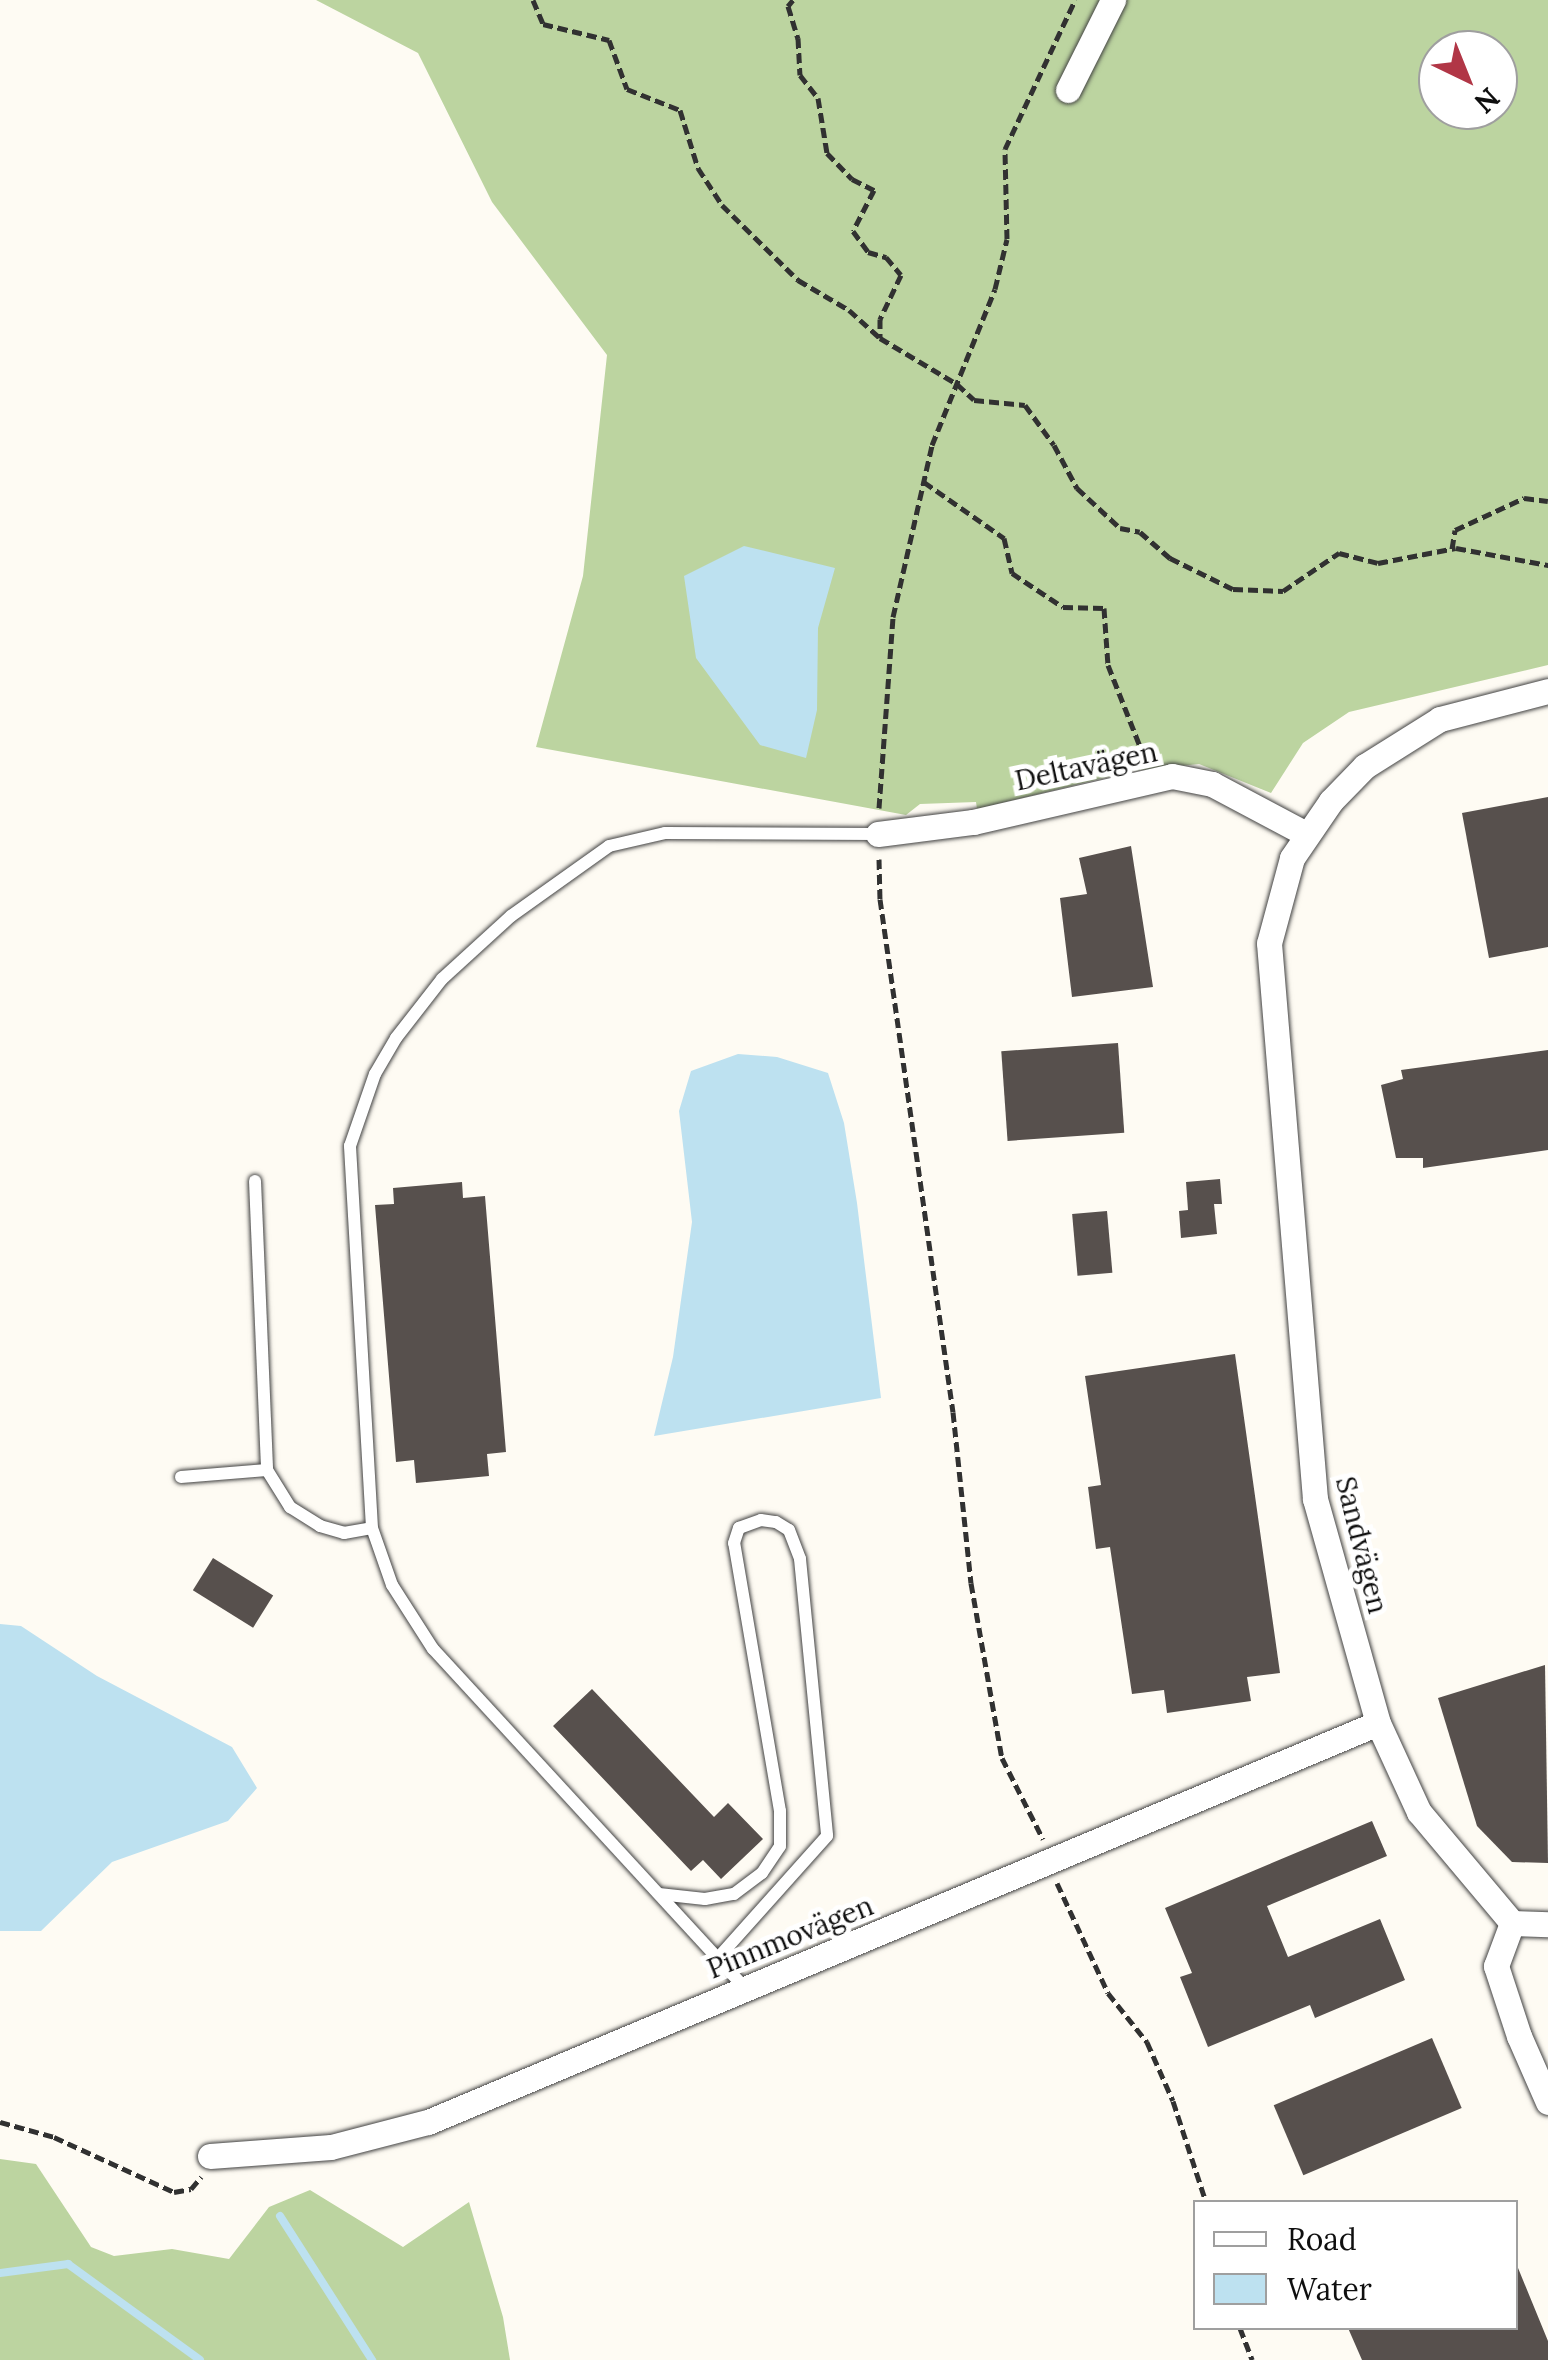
<!DOCTYPE html>
<meta charset="utf-8">
<style>
body{margin:0}
#map{position:relative;width:1548px;height:2360px;overflow:hidden;background:#fefbf3;font-family:Lora,serif}
div>[style]{position:absolute}
.forest>*{inset:0;background:#bcd4a0}
.water>*{inset:0;background:#bde1f0}
.stream>*{height:8px;margin:-4px;padding:0 4px;transform-origin:4px;border-radius:4px;background:#bde1f0}
.building>*{inset:0;background:#57504d;transform-origin:0 0}
.path>*{height:5px;margin-top:-2.5px;transform-origin:0;background:repeating-linear-gradient(90deg,#313131 0 10px,transparent 0 15px)}
.roads{filter:drop-shadow(0 0 2px #424242) drop-shadow(0 0 2px #424242)}
.lane>*{height:12px;margin:-6px;padding:0 6px;transform-origin:6px;border-radius:6px;background:#fff}
.street>*{height:25px;margin:-12.5px;padding:0 12.5px;transform-origin:12.5px;border-radius:12.5px;background:#fff}
span{translate:-50% -50%;white-space:nowrap;text-align:center;line-height:1.15;-webkit-text-stroke:10px #fff;paint-order:stroke}
.street-label{font-size:28px;color:#0f0f0f}
.legend{position:absolute;left:1193px;top:2200px;width:325px;height:130px;box-sizing:border-box;background:#fff;border:2px solid #9f9f9f;margin:0;padding:12px 18px;list-style:none;font-size:30px;color:#0f0f0f}
.legend li{display:flex;align-items:center;gap:20px;height:50px}
.legend b{width:50px;border:2px solid #9f9f9f}
.north{position:absolute;left:1418px;top:30px;width:100px;height:100px;box-sizing:border-box;background:#fff;border:2px solid #9f9f9f;border-radius:50%;rotate:137deg;font-size:28px;font-weight:700;line-height:40px;text-align:center;color:#0f0f0f}
.north::after{content:'';display:block;margin:auto;width:35px;height:45px;background:#b13646;clip-path:polygon(50% 0,100% 100%,50% 72%,0 100%)}
</style>
<div id="map">
<div class="forest">
<i style="clip-path:polygon(evenodd,316px 0,1548px 0,1548px 665px,1349px 712px,1303px 743px,1271px 793px,1199px 764px,1132px 771px,977px 809px,976px 802px,920px 804px,906px 815px,536px 747px,583px 576px,607px 355px,492px 202px,418px 53px,316px 0,1438px 50px,1498px 50px,1498px 110px,1438px 110px,1438px 50px)"></i>
<i style="clip-path:polygon(0 2159px,36px 2164px,91px 2247px,114px 2256px,172px 2249px,229px 2259px,269px 2207px,310px 2190px,403px 2247px,469px 2202px,503px 2317px,510px 2360px,0 2360px)"></i>
</div>
<div class="water">
<i style="clip-path:polygon(744px 546px,835px 568px,818px 628px,817px 710px,806px 758px,760px 745px,696px 658px,684px 576px)"></i>
<i style="clip-path:polygon(738px 1054px,777px 1057px,828px 1073px,844px 1123px,857px 1203px,881px 1398px,654px 1436px,673px 1357px,692px 1222px,679px 1111px,691px 1071px)"></i>
<i style="clip-path:polygon(0 1624px,21px 1626px,97px 1676px,232px 1747px,257px 1788px,228px 1821px,112px 1862px,41px 1931px,0 1931px)"></i>
</div>
<div class="stream">
<i style="left:280px;top:2216px;width:171px;rotate:57.4deg"></i>
<i style="left:0;top:2273px;width:69px;rotate:-7.5deg"></i>
<i style="left:68px;top:2264px;width:163px;rotate:36deg"></i>
</div>
<div class="building">
<i style="clip-path:polygon(1548px 797px,1548px 947px,1489px 958px,1462px 813px)"></i>
<i style="clip-path:polygon(1131px 846px,1153px 987px,1072px 997px,1060px 898px,1087px 894px,1079px 858px)"></i>
<i style="left:1118px;top:1043px;width:90px;height:117px;rotate:86deg"></i>
<i style="clip-path:polygon(1548px 1050px,1548px 1150px,1423px 1168px,1423px 1158px,1396px 1158px,1381px 1085px,1403px 1079px,1401px 1070px)"></i>
<i style="clip-path:polygon(1220px 1179px,1222px 1204px,1214px 1204px,1217px 1234px,1181px 1238px,1179px 1211px,1188px 1210px,1186px 1182px)"></i>
<i style="clip-path:polygon(462px 1182px,463px 1198px,485px 1196px,506px 1452px,487px 1454px,489px 1476px,416px 1483px,414px 1460px,396px 1462px,375px 1205px,394px 1204px,393px 1188px)"></i>
<i style="left:1107px;top:1211px;width:62px;height:35px;rotate:85deg"></i>
<i style="clip-path:polygon(1235px 1354px,1280px 1673px,1247px 1677px,1251px 1701px,1167px 1713px,1164px 1690px,1132px 1694px,1110px 1547px,1096px 1549px,1088px 1487px,1101px 1485px,1085px 1376px)"></i>
<i style="left:213px;top:1558px;width:71px;height:38px;rotate:32deg"></i>
<i style="clip-path:polygon(1545px 1665px,1548px 1863px,1512px 1862px,1477px 1826px,1438px 1698px)"></i>
<i style="clip-path:polygon(592px 1689px,714px 1817px,728px 1803px,763px 1839px,721px 1879px,703px 1860px,691px 1871px,553px 1726px)"></i>
<i style="clip-path:polygon(1372px 1821px,1387px 1856px,1267px 1906px,1288px 1957px,1380px 1919px,1405px 1980px,1315px 2018px,1310px 2005px,1208px 2047px,1180px 1977px,1192px 1973px,1165px 1908px)"></i>
<i style="left:1432px;top:2038px;width:76px;height:172px;rotate:67deg"></i>
<i style="clip-path:polygon(1516px 2263px,1548px 2341px,1548px 2360px,1362px 2360px,1348px 2328px,1516px 2328px)"></i>
</div>
<div class="path">
<i style="left:533px;top:0;width:26px;rotate:67deg"></i>
<i style="left:543px;top:24px;width:68px;rotate:13.6deg"></i>
<i style="left:609px;top:40px;width:52px;rotate:69.8deg"></i>
<i style="left:627px;top:89px;width:57px;rotate:21.6deg"></i>
<i style="left:680px;top:110px;width:61px;rotate:72.8deg"></i>
<i style="left:698px;top:168px;width:44px;rotate:57deg"></i>
<i style="left:722px;top:205px;width:107px;rotate:44.6deg"></i>
<i style="left:798px;top:280px;width:59px;rotate:30.5deg"></i>
<i style="left:849px;top:310px;width:42px;rotate:42.1deg"></i>
<i style="left:880px;top:338px;width:90px;rotate:30.9deg"></i>
<i style="left:957px;top:384px;width:23px;rotate:43deg"></i>
<i style="left:974px;top:400px;width:51px;rotate:5.6deg"></i>
<i style="left:1025px;top:405px;width:49px;rotate:54.1deg"></i>
<i style="left:1054px;top:445px;width:49px;rotate:61.9deg"></i>
<i style="left:1077px;top:488px;width:59px;rotate:42.9deg"></i>
<i style="left:1120px;top:528px;width:20px;rotate:11deg"></i>
<i style="left:1140px;top:532px;width:40px;rotate:41deg"></i>
<i style="left:1170px;top:558px;width:70px;rotate:26.2deg"></i>
<i style="left:1233px;top:589px;width:50px;rotate:2.3deg"></i>
<i style="left:1283px;top:591px;width:68px;rotate:-34.2deg"></i>
<i style="left:1339px;top:553px;width:40px;rotate:14.4deg"></i>
<i style="left:1378px;top:563px;width:79px;rotate:-10.9deg"></i>
<i style="left:1456px;top:548px;width:94px;rotate:10.5deg"></i>
<i style="left:793px;top:0;width:8px;rotate:130deg"></i>
<i style="left:788px;top:6px;width:34px;rotate:73deg"></i>
<i style="left:798px;top:38px;width:37px;rotate:87deg"></i>
<i style="left:800px;top:75px;width:29px;rotate:52deg"></i>
<i style="left:818px;top:98px;width:56px;rotate:80.7deg"></i>
<i style="left:827px;top:153px;width:36px;rotate:46deg"></i>
<i style="left:852px;top:179px;width:25px;rotate:27deg"></i>
<i style="left:874px;top:190px;width:46px;rotate:117.1deg"></i>
<i style="left:853px;top:231px;width:26px;rotate:54deg"></i>
<i style="left:868px;top:252px;width:19px;rotate:16deg"></i>
<i style="left:886px;top:257px;width:23px;rotate:50deg"></i>
<i style="left:901px;top:275px;width:49px;rotate:115.5deg"></i>
<i style="left:880px;top:319px;width:19px;rotate:90deg"></i>
<i style="left:924px;top:482px;width:98px;rotate:35deg"></i>
<i style="left:1004px;top:538px;width:36px;rotate:77deg"></i>
<i style="left:1012px;top:573px;width:61px;rotate:33.7deg"></i>
<i style="left:1063px;top:607px;width:41px;rotate:1.4deg"></i>
<i style="left:1104px;top:608px;width:57px;rotate:86deg"></i>
<i style="left:1108px;top:665px;width:101px;rotate:68.5deg"></i>
<i style="left:1452px;top:549px;width:19px;rotate:-81deg"></i>
<i style="left:1455px;top:530px;width:76px;rotate:-24.9deg"></i>
<i style="left:1524px;top:498px;width:24px;rotate:7deg"></i>
<i style="left:879px;top:808px;width:192px;rotate:-85.8deg"></i>
<i style="left:893px;top:617px;width:176px;rotate:-77.2deg"></i>
<i style="left:932px;top:445px;width:168px;rotate:-68deg"></i>
<i style="left:995px;top:289px;width:51px;rotate:-76.5deg"></i>
<i style="left:1007px;top:239px;width:90px;rotate:-91.3deg"></i>
<i style="left:1005px;top:149px;width:165px;rotate:-64.8deg"></i>
<i style="left:879px;top:859px;width:40px;rotate:88.6deg"></i>
<i style="left:880px;top:899px;width:518px;rotate:81.9deg"></i>
<i style="left:953px;top:1412px;width:172px;rotate:84deg"></i>
<i style="left:971px;top:1583px;width:178px;rotate:80deg"></i>
<i style="left:1002px;top:1758px;width:91px;rotate:63.2deg"></i>
<i style="left:1057px;top:1883px;width:121px;rotate:65.1deg"></i>
<i style="left:1108px;top:1993px;width:63px;rotate:51.5deg"></i>
<i style="left:1147px;top:2042px;width:64px;rotate:66.2deg"></i>
<i style="left:1173px;top:2101px;width:106px;rotate:71.9deg"></i>
<i style="left:0;top:2122px;width:56px;rotate:15.5deg"></i>
<i style="left:54px;top:2137px;width:132px;rotate:24.6deg"></i>
<i style="left:174px;top:2192px;width:17px;rotate:-10deg"></i>
<i style="left:191px;top:2189px;width:16px;rotate:-50deg"></i>
<i style="left:1240px;top:2328px;width:34px;rotate:69deg"></i>
</div>
<div class="roads">
<div class="lane">
<i style="left:255px;top:1181px;width:289px;rotate:87.6deg"></i>
<i style="left:181px;top:1477px;width:86px;rotate:-4.7deg"></i>
<i style="left:267px;top:1470px;width:44px;rotate:58.1deg"></i>
<i style="left:290px;top:1507px;width:36px;rotate:32deg"></i>
<i style="left:320px;top:1526px;width:25px;rotate:16deg"></i>
<i style="left:344px;top:1533px;width:28px;rotate:-10deg"></i>
<i style="left:659px;top:1894px;width:46px;rotate:6.2deg"></i>
<i style="left:705px;top:1899px;width:29px;rotate:-10deg"></i>
<i style="left:734px;top:1894px;width:35px;rotate:-37deg"></i>
<i style="left:762px;top:1873px;width:32px;rotate:-56deg"></i>
<i style="left:780px;top:1846px;width:35px;rotate:-90deg"></i>
<i style="left:780px;top:1811px;width:272px;rotate:-99.7deg"></i>
<i style="left:734px;top:1543px;width:16px;rotate:-72deg"></i>
<i style="left:739px;top:1528px;width:23px;rotate:-20deg"></i>
<i style="left:761px;top:1520px;width:15px;rotate:8deg"></i>
<i style="left:776px;top:1522px;width:15px;rotate:32deg"></i>
<i style="left:789px;top:1530px;width:31px;rotate:69deg"></i>
<i style="left:800px;top:1559px;width:278px;rotate:84.4deg"></i>
<i style="left:827px;top:1836px;width:164px;rotate:131.8deg"></i>
<i style="left:744px;top:1987px;width:459px;rotate:-132.6deg"></i>
<i style="left:433px;top:1649px;width:76px;rotate:-122.6deg"></i>
<i style="left:392px;top:1585px;width:60px;rotate:-109.3deg"></i>
<i style="left:372px;top:1528px;width:383px;rotate:-93.3deg"></i>
<i style="left:350px;top:1146px;width:76px;rotate:-70.9deg"></i>
<i style="left:375px;top:1074px;width:42px;rotate:-59.7deg"></i>
<i style="left:396px;top:1038px;width:75px;rotate:-52.1deg"></i>
<i style="left:442px;top:979px;width:93px;rotate:-42.4deg"></i>
<i style="left:511px;top:916px;width:120px;rotate:-35.5deg"></i>
<i style="left:609px;top:846px;width:57px;rotate:-13.1deg"></i>
<i style="left:665px;top:833px;width:213px;rotate:0.3deg"></i>
</div>
<div class="street">
<i style="left:1068px;top:90px;width:101px;rotate:-63.4deg"></i>
<i style="left:1548px;top:691px;width:112px;rotate:165.5deg"></i>
<i style="left:1440px;top:719px;width:89px;rotate:147.9deg"></i>
<i style="left:1365px;top:766px;width:49px;rotate:134.2deg"></i>
<i style="left:1331px;top:801px;width:69px;rotate:124.4deg"></i>
<i style="left:1292px;top:858px;width:88px;rotate:105.1deg"></i>
<i style="left:1269px;top:943px;width:558px;rotate:85.27deg"></i>
<i style="left:1315px;top:1499px;width:233px;rotate:74.3deg"></i>
<i style="left:1378px;top:1723px;width:98px;rotate:65.3deg"></i>
<i style="left:1419px;top:1812px;width:145px;rotate:50deg"></i>
<i style="left:1512px;top:1923px;width:46px;rotate:110.4deg"></i>
<i style="left:1496px;top:1966px;width:74px;rotate:71.8deg"></i>
<i style="left:1519px;top:2036px;width:72px;rotate:66.3deg"></i>
<i style="left:878px;top:834px;width:96px;rotate:-7.2deg"></i>
<i style="left:973px;top:822px;width:204px;rotate:-13deg"></i>
<i style="left:1172px;top:776px;width:41px;rotate:11.3deg"></i>
<i style="left:1212px;top:784px;width:106px;rotate:28deg"></i>
<i style="left:1512px;top:1923px;width:36px;rotate:2deg"></i>
<i style="left:210px;top:2156px;width:121px;rotate:-4.3deg"></i>
<i style="left:331px;top:2147px;width:100px;rotate:-14.5deg"></i>
<i style="left:428px;top:2122px;width:1030px;rotate:-22.78deg"></i>
</div>
</div>
<div class="street-label">
<span style="left:1086px;top:766px;rotate:-12deg">Deltavägen</span>
<span style="left:1362px;top:1545px;rotate:76deg">Sandvägen</span>
<span style="left:790px;top:1937px;rotate:-22deg">Pinnmovägen</span>
</div>
<ul class="legend">
<li><b style="height:12px;background:#fff"></b>Road</li>
<li><b style="height:28px;background:#bde1f0"></b>Water</li>
</ul>
<div class="north">N</div>
</div>
